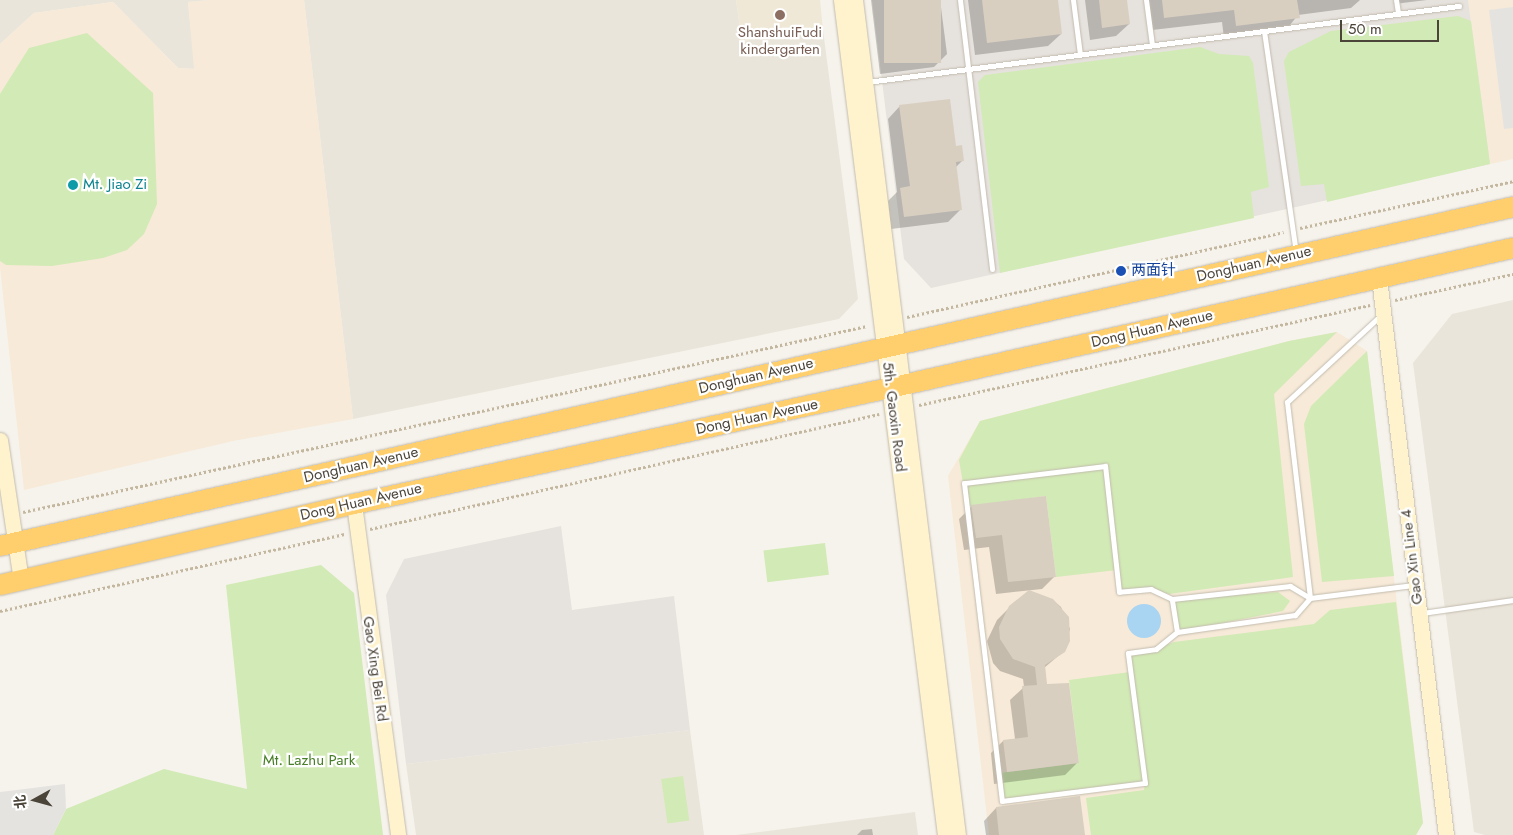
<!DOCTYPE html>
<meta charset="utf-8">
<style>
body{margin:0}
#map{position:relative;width:1513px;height:835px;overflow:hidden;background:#f6f3ec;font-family:Jost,"Noto Sans SC",sans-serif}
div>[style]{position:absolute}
.residential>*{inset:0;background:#eae5da}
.commercial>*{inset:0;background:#f7ead8}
.industrial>*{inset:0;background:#e6e2dd}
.education>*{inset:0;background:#efe8d6}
.green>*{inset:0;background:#d2eab5;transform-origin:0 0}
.parking>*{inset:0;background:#e5e3e0}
.water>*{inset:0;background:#a9d4f2}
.round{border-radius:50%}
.shadow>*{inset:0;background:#0003}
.building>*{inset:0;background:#d8cfc1;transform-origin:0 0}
.path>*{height:2.5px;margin-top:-1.25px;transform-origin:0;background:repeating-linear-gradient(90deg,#c4b79f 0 2.5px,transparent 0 5px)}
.roads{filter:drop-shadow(0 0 1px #c2bbae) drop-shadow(0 0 1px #c2bbae)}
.lane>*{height:5px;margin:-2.5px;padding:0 2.5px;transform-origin:2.5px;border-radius:2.5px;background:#fff}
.secondary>*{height:15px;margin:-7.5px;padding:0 7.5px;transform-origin:7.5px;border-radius:7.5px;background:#fff3cd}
.highway>*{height:20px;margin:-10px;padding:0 10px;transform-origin:10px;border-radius:10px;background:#ffcf6e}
.dots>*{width:14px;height:14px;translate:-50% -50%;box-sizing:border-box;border:2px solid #fff;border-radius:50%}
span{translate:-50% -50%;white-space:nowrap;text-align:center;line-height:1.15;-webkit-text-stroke:4.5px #fff;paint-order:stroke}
.education-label{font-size:15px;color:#785e54}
.culture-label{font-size:15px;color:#0d838f}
.left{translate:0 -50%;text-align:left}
.street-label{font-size:15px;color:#4b4439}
.transit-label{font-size:15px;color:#164399}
.park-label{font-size:15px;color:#4a7f2a}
.north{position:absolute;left:10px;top:775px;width:50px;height:50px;-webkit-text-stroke:4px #fff;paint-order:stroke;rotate:263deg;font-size:14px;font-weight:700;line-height:20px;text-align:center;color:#4b4439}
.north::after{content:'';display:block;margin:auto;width:18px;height:22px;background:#4b4439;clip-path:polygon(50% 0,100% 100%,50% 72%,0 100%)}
.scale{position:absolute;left:1340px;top:20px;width:99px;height:22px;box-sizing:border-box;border:2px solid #4b4439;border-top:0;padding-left:6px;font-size:15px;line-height:18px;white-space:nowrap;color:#4b4439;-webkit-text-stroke:4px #fff;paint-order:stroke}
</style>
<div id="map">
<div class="residential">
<i style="clip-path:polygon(0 0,210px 0,188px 2px,195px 69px,178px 68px,113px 2px,34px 13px,0 44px)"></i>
<i style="clip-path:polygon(304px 0,736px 0,742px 41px,823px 30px,858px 299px,839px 319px,353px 419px)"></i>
<i style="clip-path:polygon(1513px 300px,1513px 835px,1485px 835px,1474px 832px,1413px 363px,1452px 314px)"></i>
<i style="clip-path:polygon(690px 730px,704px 835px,416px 835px,406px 764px)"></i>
<i style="clip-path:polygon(915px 812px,918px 835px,736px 835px)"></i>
</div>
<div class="commercial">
<i style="clip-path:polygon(210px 0,304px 0,353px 419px,233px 441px,24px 490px,0 267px,0 44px,34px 13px,113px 2px,178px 68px,194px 69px,188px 2px)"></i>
<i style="clip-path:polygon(1468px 0,1513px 0,1513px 159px,1490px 164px)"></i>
<i style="clip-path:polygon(1337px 332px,1367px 351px,1423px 823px,1416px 835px,989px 835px,948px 476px,980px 421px,1289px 341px)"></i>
</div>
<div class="industrial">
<i style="clip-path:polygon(872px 0,1468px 0,1490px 164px,931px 288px,904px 259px)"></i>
<i style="clip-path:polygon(561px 526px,572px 610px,674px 596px,690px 730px,406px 764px,386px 595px,404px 559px)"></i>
</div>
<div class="education">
<i style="clip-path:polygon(736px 0,820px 0,823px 30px,742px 41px)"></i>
</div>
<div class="green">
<i style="clip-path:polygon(1458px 16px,1471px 21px,1490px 164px,1327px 202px,1324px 184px,1301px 186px,1284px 61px,1289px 52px,1331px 31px)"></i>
<i style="clip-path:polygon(87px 33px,153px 93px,157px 204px,144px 234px,127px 250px,103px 258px,52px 266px,6px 265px,0 261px,0 94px,29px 48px)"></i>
<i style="clip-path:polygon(1200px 47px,1219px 54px,1249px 56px,1253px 63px,1269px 187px,1251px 192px,1254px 218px,1000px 273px,978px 82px,985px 75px)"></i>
<i style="clip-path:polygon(1337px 332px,1274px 394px,1293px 577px,1169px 594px,1151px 589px,1119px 592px,1117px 570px,1056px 577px,1046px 496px,967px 507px,959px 460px,980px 421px,1289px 341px)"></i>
<i style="clip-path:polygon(1367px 351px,1394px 576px,1322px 582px,1304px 424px,1311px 406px)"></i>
<i style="left:825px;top:543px;width:32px;height:62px;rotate:83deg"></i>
<i style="clip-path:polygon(321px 565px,354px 593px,383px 835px,53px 835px,66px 809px,164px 769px,247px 789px,226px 585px)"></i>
<i style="clip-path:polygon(1278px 592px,1290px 601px,1283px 611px,1177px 632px,1172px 599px)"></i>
<i style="clip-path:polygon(1396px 602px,1423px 823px,1416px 835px,1091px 835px,1086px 798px,1144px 790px,1145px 783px,1002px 801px,999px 773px,1079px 763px,1069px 680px,1130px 672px,1128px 653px,1156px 649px,1174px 642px,1314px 624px,1330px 610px)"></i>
<i style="left:683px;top:776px;width:45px;height:22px;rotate:82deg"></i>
</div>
<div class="parking">
<i style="clip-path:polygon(1513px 7px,1513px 128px,1504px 129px,1489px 10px)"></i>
<i style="clip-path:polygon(65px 784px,66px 809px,53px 835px,0 835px,0 792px)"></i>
</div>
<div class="water">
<i class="round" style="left:1127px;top:604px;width:34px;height:34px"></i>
</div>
<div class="shadow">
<i style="clip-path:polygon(871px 0,940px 0,947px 54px,934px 67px,880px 74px)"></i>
<i style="clip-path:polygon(968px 0,1057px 0,1061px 34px,1048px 46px,975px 55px)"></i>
<i style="clip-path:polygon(1085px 0,1126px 0,1129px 24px,1116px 36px,1090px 40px)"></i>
<i style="clip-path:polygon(1148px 0,1360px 0,1351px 8px,1298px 15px,1286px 30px,1224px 38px,1222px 22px,1152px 30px)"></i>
<i style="clip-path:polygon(1394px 0,1427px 0,1394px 4px)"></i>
<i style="clip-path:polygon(900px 106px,955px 147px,963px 160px,955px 168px,961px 209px,948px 222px,891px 229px,888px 201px,897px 192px,888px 119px)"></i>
<i style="clip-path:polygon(972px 506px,1055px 576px,1042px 589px,996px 594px,989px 547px,964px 550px,959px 519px)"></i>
<i style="clip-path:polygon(1053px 600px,1061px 607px,1070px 629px,1064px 651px,1044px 668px,1046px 685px,1078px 762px,1065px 775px,994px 784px,991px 753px,1003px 741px,1015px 739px,1010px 700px,1024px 687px,1023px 679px,1000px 671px,993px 663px,987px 641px,997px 620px,1010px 607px)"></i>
<i style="clip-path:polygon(996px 808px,1084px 835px,986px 835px,984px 821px)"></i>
<i style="clip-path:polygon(872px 829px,873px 835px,857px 835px,862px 830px)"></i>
</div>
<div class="building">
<i style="left:884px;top:0;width:57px;height:63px"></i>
<i style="clip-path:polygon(982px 0,1058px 0,1062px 34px,987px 43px)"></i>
<i style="clip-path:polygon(1099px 0,1127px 0,1130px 24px,1102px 28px)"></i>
<i style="clip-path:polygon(1162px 0,1297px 0,1300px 18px,1236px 26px,1234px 10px,1164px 18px)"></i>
<i style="clip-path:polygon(950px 99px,956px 146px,962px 145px,964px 161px,956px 162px,962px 210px,904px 217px,900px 188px,910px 186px,899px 105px)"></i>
<i style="clip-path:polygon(1046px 496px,1056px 577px,1008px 582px,1002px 535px,976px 538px,971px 505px)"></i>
<i style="clip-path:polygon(1029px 590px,1053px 599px,1069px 617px,1070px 641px,1065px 652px,1045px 665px,1047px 684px,1069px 683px,1079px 763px,1007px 772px,1003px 740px,1028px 737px,1022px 686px,1037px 685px,1035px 667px,1013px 659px,1000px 639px,999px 627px,1009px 606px)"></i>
<i style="clip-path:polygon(1080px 796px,1085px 835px,999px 835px,996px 807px)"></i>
</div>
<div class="path">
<i style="left:1300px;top:228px;width:218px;rotate:-12.4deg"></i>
<i style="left:1395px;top:300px;width:121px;rotate:-12.4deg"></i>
<i style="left:907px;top:317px;width:386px;rotate:-12.7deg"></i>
<i style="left:919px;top:405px;width:462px;rotate:-12.5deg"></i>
<i style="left:23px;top:512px;width:864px;rotate:-12.43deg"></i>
<i style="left:370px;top:529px;width:522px;rotate:-12.73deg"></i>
<i style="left:0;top:611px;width:353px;rotate:-12.6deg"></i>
</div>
<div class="roads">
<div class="lane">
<i style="left:960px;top:0;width:271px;rotate:83.2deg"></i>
<i style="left:1073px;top:0;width:55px;rotate:82.7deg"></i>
<i style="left:1146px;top:0;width:45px;rotate:82.4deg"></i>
<i style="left:1396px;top:0;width:13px;rotate:81deg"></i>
<i style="left:1264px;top:31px;width:223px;rotate:81.8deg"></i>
<i style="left:867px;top:82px;width:597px;rotate:-7.32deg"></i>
<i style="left:1381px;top:315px;width:128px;rotate:137.2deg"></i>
<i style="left:1287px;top:402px;width:197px;rotate:83.3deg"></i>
<i style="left:1310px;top:598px;width:23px;rotate:131deg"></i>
<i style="left:1295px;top:615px;width:119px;rotate:171.8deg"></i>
<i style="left:1177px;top:632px;width:33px;rotate:-99deg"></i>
<i style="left:1172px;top:599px;width:119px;rotate:-6.3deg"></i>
<i style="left:1290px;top:586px;width:23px;rotate:31deg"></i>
<i style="left:1310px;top:598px;width:104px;rotate:-7.2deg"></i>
<i style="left:1172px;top:599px;width:23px;rotate:-155deg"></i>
<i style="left:1151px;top:589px;width:32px;rotate:175deg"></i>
<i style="left:1119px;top:592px;width:127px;rotate:-96.3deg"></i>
<i style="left:1105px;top:466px;width:142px;rotate:173.1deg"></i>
<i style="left:964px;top:483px;width:320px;rotate:83.2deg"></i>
<i style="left:1002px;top:801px;width:144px;rotate:-7.2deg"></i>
<i style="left:1145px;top:783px;width:131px;rotate:-97.5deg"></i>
<i style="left:1128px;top:653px;width:28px;rotate:-8deg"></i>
<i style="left:1156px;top:649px;width:27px;rotate:-39deg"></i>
<i style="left:1422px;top:613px;width:92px;rotate:-8.1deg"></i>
</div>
<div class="secondary">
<i style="left:841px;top:0;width:841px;rotate:82.9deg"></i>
<i style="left:855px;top:0;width:841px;rotate:82.97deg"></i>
<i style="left:1379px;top:278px;width:561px;rotate:83.14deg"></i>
<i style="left:0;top:440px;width:143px;rotate:81.5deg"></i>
<i style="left:354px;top:504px;width:334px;rotate:82.4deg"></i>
</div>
<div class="highway">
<i style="left:0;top:546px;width:1551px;rotate:-12.63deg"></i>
<i style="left:0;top:585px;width:363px;rotate:-12.9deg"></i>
<i style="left:354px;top:504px;width:562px;rotate:-12.23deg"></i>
<i style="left:903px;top:385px;width:625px;rotate:-12.66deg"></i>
</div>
</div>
<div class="dots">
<i style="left:780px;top:15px;background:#8d6e63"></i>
<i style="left:73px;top:185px;background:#0f9aa8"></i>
<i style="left:1121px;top:271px;background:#1a4fb4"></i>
</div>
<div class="education-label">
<span style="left:780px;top:41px">ShanshuiFudi<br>kindergarten</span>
</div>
<div class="culture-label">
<span class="left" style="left:83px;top:185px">Mt. Jiao Zi</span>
</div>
<div class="street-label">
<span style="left:1254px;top:264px;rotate:-13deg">Donghuan Avenue</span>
<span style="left:1152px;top:329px;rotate:-13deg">Dong Huan Avenue</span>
<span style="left:756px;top:376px;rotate:-13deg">Donghuan Avenue</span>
<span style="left:757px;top:417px;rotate:-12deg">Dong Huan Avenue</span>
<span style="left:894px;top:417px;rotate:83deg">5th. Gaoxin Road</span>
<span style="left:361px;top:465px;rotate:-13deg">Donghuan Avenue</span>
<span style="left:361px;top:502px;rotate:-13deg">Dong Huan Avenue</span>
<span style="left:1412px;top:557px;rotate:-97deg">Gao Xin Line 4</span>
<span style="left:375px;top:669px;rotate:82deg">Gao Xing Bei Rd</span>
</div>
<div class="transit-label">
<span class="left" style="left:1131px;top:271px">两面针</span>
</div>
<div class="park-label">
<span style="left:309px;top:761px">Mt. Lazhu Park</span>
</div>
<div class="north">北</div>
<div class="scale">50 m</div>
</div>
